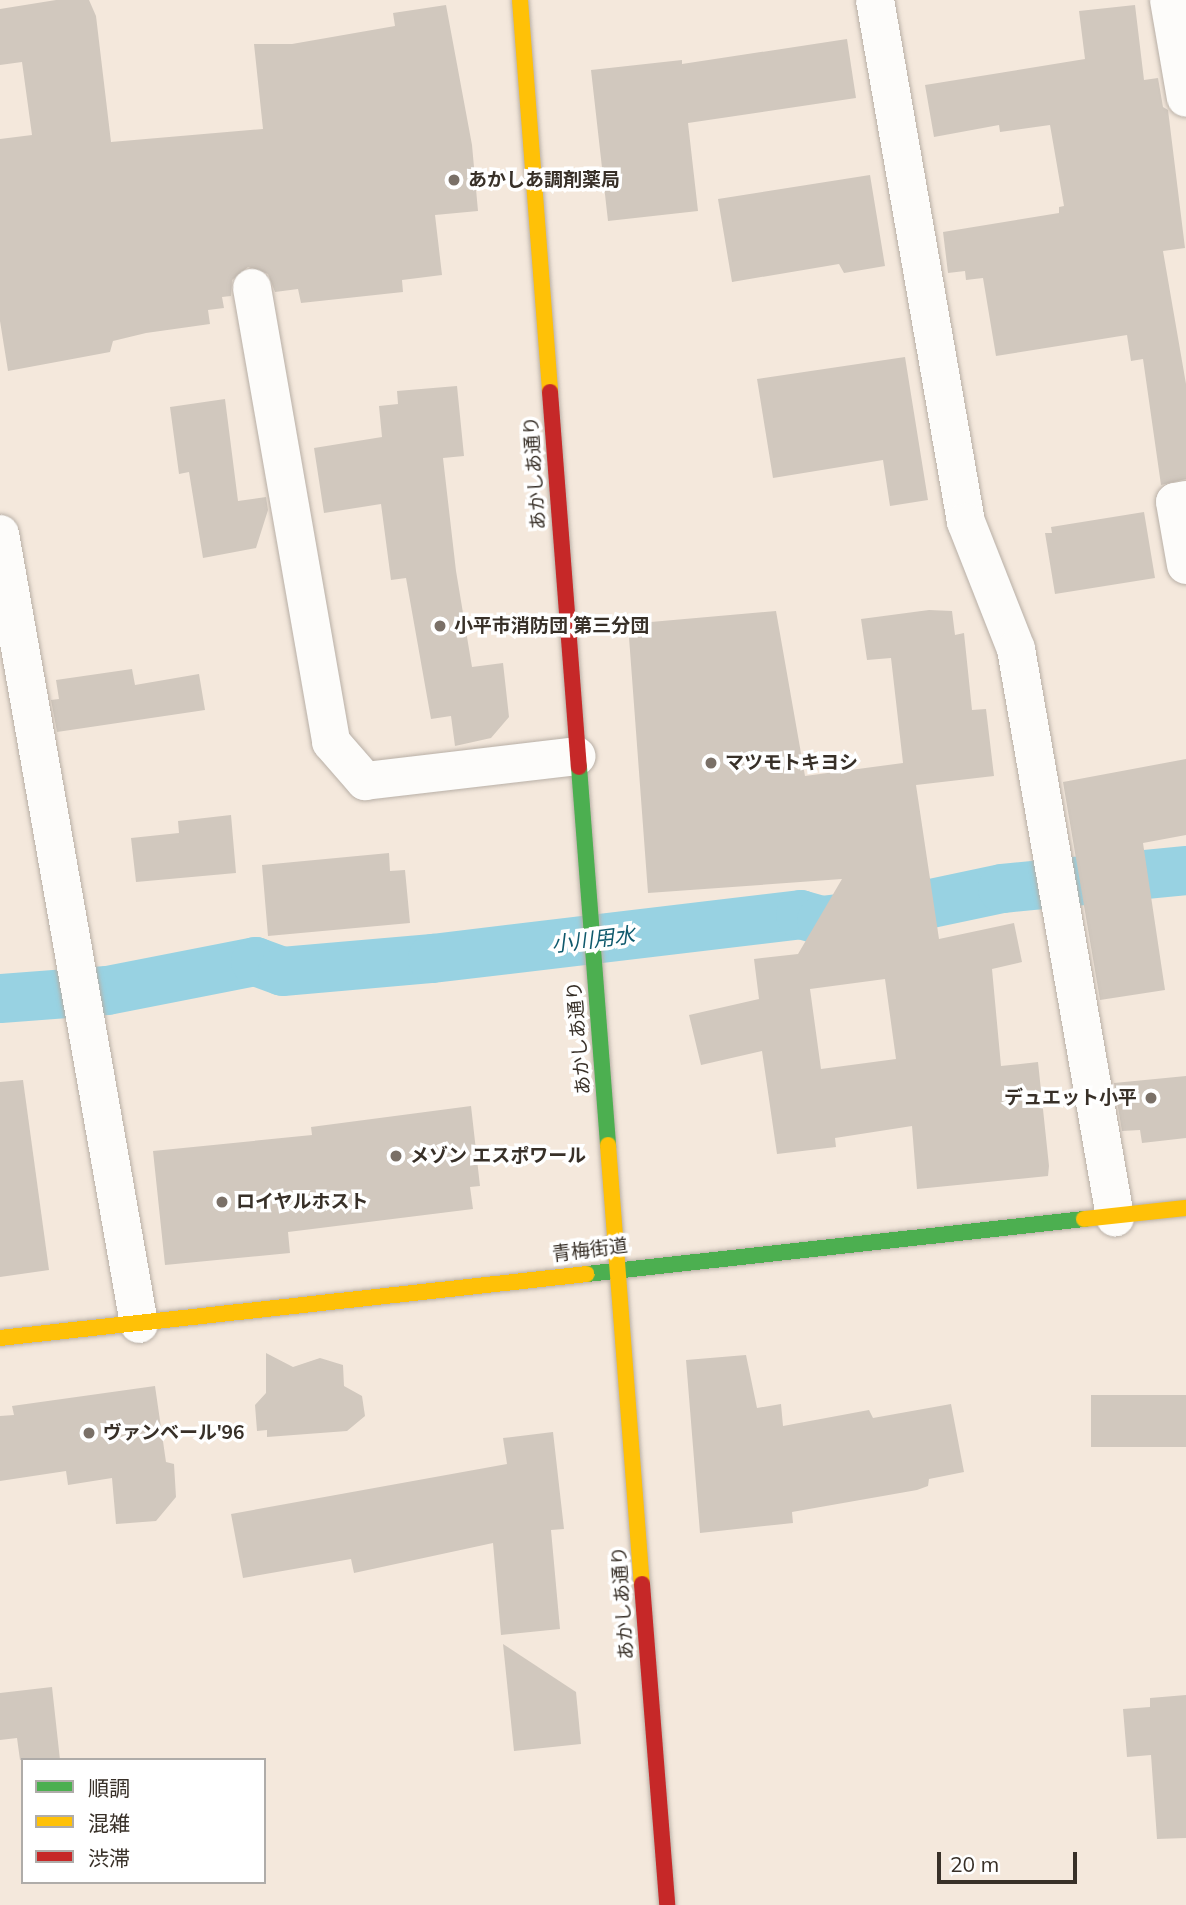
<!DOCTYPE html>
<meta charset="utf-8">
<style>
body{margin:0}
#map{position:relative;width:1186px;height:1905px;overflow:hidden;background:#f4e8dc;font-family:Mulish,"Noto Sans JP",sans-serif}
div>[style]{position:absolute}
.canal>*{height:49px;margin:-24.5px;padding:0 24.5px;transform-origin:24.5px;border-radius:24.5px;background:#98d2e2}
.building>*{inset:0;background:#d1c8be;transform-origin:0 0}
.roads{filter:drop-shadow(0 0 2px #b8afa6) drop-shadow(0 0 2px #b8afa6)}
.street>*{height:38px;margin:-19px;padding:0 19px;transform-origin:19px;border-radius:19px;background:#fdfcfa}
.fast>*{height:16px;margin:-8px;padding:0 8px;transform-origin:8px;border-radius:8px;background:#4caf50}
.slow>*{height:16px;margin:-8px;padding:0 8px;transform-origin:8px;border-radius:8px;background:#ffc107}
.jam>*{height:16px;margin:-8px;padding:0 8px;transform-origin:8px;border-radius:8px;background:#c62828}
.dots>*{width:19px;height:19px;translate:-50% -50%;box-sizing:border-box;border:4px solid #fff;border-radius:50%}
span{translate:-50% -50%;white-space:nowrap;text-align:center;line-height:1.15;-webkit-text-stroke:7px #fff;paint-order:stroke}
.poi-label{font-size:19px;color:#383028;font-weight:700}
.left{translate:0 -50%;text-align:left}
.right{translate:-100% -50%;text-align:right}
.street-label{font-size:19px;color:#383028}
.water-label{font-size:21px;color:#105a6d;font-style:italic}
.legend{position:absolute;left:21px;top:1758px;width:245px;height:126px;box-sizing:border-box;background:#fff;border:2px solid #afaca9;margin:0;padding:9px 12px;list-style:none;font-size:21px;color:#383028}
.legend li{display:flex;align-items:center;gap:14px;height:35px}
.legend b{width:35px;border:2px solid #afaca9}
.scale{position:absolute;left:937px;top:1852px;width:140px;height:32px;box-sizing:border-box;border:4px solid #383028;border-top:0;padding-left:9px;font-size:21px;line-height:24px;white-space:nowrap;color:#383028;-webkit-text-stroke:5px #fff;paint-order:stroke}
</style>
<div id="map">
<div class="canal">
<i style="left:0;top:998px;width:107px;rotate:-4.3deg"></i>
<i style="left:107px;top:990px;width:151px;rotate:-11.1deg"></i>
<i style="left:255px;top:961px;width:29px;rotate:20deg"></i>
<i style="left:282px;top:971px;width:151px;rotate:-5deg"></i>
<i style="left:432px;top:958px;width:371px;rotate:-6.8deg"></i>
<i style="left:800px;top:914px;width:22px;rotate:16deg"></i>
<i style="left:821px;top:920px;width:67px;rotate:-6.8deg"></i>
<i style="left:888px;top:912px;width:116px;rotate:-11.9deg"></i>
<i style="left:1002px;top:888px;width:185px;rotate:-5.6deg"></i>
</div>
<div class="building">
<i style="clip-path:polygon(56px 0,89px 0,96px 16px,111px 142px,263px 129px,254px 44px,292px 44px,395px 26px,393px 13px,446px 5px,472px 145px,478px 211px,435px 215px,442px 275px,402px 280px,403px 292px,301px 303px,298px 289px,275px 292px,268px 274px,248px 267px,232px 280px,231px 296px,222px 297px,224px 308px,208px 310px,210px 324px,146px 333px,113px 341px,110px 352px,8px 371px,0 321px,0 139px,32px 135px,22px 62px,0 65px,0 9px)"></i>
<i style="clip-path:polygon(1135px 5px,1144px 80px,1158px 78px,1163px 107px,1168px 110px,1185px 248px,1163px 251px,1186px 384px,1186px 479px,1161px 485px,1143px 359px,1131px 361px,1127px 335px,996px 356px,983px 278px,966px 280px,965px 271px,948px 273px,943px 232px,1059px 213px,1059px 207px,1064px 206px,1050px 125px,1000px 132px,999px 125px,934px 137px,925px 85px,1085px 59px,1079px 11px)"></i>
<i style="clip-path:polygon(847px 39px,856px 98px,688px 123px,698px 211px,608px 221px,591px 70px,682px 60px,682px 64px)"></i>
<i style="clip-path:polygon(870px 175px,885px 266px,844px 273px,839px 264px,732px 282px,718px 199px)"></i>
<i style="clip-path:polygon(905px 357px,928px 500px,890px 506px,883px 460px,773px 478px,757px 379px)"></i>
<i style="clip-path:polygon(457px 386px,464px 456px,443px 458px,456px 571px,472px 667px,503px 663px,509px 717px,491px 738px,455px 746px,451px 716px,431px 719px,406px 578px,391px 580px,381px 504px,324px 513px,314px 448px,382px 437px,379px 406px,398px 404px,397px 391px)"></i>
<i style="clip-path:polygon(225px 399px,238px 501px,266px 497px,268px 510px,256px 548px,203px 558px,189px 472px,179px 474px,170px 407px)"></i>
<i style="clip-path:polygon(1144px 512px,1155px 578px,1055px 594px,1045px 533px,1052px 533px,1051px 527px)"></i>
<i style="clip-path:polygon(evenodd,929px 610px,952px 611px,955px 635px,964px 633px,972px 710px,986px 709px,994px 776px,916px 785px,939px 939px,1014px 923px,1022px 962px,992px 969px,1001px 1066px,1038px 1062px,1049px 1166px,1048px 1176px,917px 1189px,912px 1126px,835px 1138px,836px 1147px,777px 1154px,762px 1051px,701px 1065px,689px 1015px,759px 999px,754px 959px,798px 954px,842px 879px,648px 893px,628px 624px,776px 611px,805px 776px,903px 763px,891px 658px,867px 660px,861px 619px,929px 610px,885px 979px,896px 1059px,821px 1069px,810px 989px,885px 979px)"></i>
<i style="clip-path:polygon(132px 669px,135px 685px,199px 674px,205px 710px,57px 732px,51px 700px,59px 699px,56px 680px)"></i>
<i style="clip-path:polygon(1186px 759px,1186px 835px,1143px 843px,1165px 990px,1100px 1000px,1063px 782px)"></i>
<i style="clip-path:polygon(231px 815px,236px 873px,136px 882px,131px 838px,179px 833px,178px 821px)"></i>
<i style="clip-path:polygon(389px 853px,390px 871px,405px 870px,410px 923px,268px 936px,262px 865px)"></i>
<i style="clip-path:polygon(1186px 1076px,1186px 1138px,1142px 1143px,1140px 1130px,1122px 1131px,1114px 1083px)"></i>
<i style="clip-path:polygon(23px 1080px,49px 1270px,0 1277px,0 1082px)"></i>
<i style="clip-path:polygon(471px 1106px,480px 1186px,470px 1187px,473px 1209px,288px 1232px,290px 1253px,165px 1265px,153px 1151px,312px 1135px,311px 1127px)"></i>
<i style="clip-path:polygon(266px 1353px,293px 1367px,320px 1358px,343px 1365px,344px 1386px,362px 1396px,365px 1416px,347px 1431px,267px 1437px,267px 1430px,257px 1431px,255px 1405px,266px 1393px)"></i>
<i style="clip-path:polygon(746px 1355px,757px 1408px,781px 1404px,783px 1426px,869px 1410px,873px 1418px,951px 1404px,964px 1472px,929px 1479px,928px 1486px,917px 1490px,792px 1512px,793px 1523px,700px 1533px,686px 1360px)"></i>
<i style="clip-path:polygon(155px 1386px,166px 1462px,174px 1464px,176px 1497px,156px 1521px,116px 1524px,112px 1478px,68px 1485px,66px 1471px,0 1481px,0 1416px,14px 1415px,12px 1406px)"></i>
<i style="left:1186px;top:1395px;width:52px;height:95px;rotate:90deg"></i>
<i style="clip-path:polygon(553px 1432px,564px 1529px,551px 1530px,560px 1629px,501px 1635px,493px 1543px,354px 1573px,351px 1559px,243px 1578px,231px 1514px,507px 1464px,503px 1438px)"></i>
<i style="clip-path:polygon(503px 1644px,576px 1692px,581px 1744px,514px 1751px)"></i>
<i style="clip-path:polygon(52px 1687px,60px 1760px,20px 1760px,17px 1738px,0 1740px,0 1693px)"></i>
<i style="clip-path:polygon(1186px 1695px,1186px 1838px,1157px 1839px,1151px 1755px,1127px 1757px,1123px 1709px,1150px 1707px,1150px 1698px)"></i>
</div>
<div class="roads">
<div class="street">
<i style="left:875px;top:0;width:530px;rotate:80.11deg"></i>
<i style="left:966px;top:522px;width:136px;rotate:68.5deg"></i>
<i style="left:1016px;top:649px;width:577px;rotate:80.11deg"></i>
<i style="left:1169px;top:0;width:99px;rotate:80.2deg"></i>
<i style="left:252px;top:288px;width:461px;rotate:80.1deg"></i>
<i style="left:331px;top:742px;width:52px;rotate:48.9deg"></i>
<i style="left:365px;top:781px;width:213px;rotate:-6.7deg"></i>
<i style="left:1186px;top:500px;width:11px;rotate:170deg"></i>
<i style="left:1175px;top:502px;width:64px;rotate:80.1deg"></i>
<i style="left:0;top:534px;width:802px;rotate:80.02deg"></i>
</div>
<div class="fast">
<i style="left:579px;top:767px;width:379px;rotate:85.6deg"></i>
<i style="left:587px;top:1274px;width:500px;rotate:-6.31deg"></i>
</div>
<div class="slow">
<i style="left:520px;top:0;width:393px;rotate:85.6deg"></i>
<i style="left:608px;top:1145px;width:440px;rotate:85.6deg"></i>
<i style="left:1084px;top:1219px;width:103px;rotate:-6.2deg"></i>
<i style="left:0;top:1338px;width:590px;rotate:-6.22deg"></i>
</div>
<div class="jam">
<i style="left:550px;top:392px;width:376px;rotate:85.6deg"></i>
<i style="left:642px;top:1584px;width:322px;rotate:85.5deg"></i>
</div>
</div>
<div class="dots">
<i style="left:454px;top:180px;background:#7a7067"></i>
<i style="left:440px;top:626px;background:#7a7067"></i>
<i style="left:711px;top:763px;background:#7a7067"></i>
<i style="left:1151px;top:1098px;background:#7a7067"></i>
<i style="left:396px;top:1156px;background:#7a7067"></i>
<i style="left:222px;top:1202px;background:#7a7067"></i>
<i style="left:89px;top:1433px;background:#7a7067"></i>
</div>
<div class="poi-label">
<span class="left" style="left:468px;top:180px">あかしあ調剤薬局</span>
<span class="left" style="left:454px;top:626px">小平市消防団 第三分団</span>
<span class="left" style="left:725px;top:763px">マツモトキヨシ</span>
<span class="right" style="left:1137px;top:1098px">デュエット小平</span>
<span class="left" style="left:410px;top:1156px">メゾン エスポワール</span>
<span class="left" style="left:236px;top:1202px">ロイヤルホスト</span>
<span class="left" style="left:103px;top:1433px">ヴァンベール'96</span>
</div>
<div class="street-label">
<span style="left:535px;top:473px;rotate:-94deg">あかしあ通り</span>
<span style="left:579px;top:1038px;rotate:-95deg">あかしあ通り</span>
<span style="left:590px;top:1250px;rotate:-7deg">青梅街道</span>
<span style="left:623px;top:1603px;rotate:-94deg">あかしあ通り</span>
</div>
<div class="water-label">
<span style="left:593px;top:939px;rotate:-7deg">小川用水</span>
</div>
<ul class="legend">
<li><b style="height:9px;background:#4caf50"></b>順調</li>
<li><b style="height:9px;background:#ffc107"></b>混雑</li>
<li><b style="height:9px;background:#c62828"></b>渋滞</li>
</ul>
<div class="scale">20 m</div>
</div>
